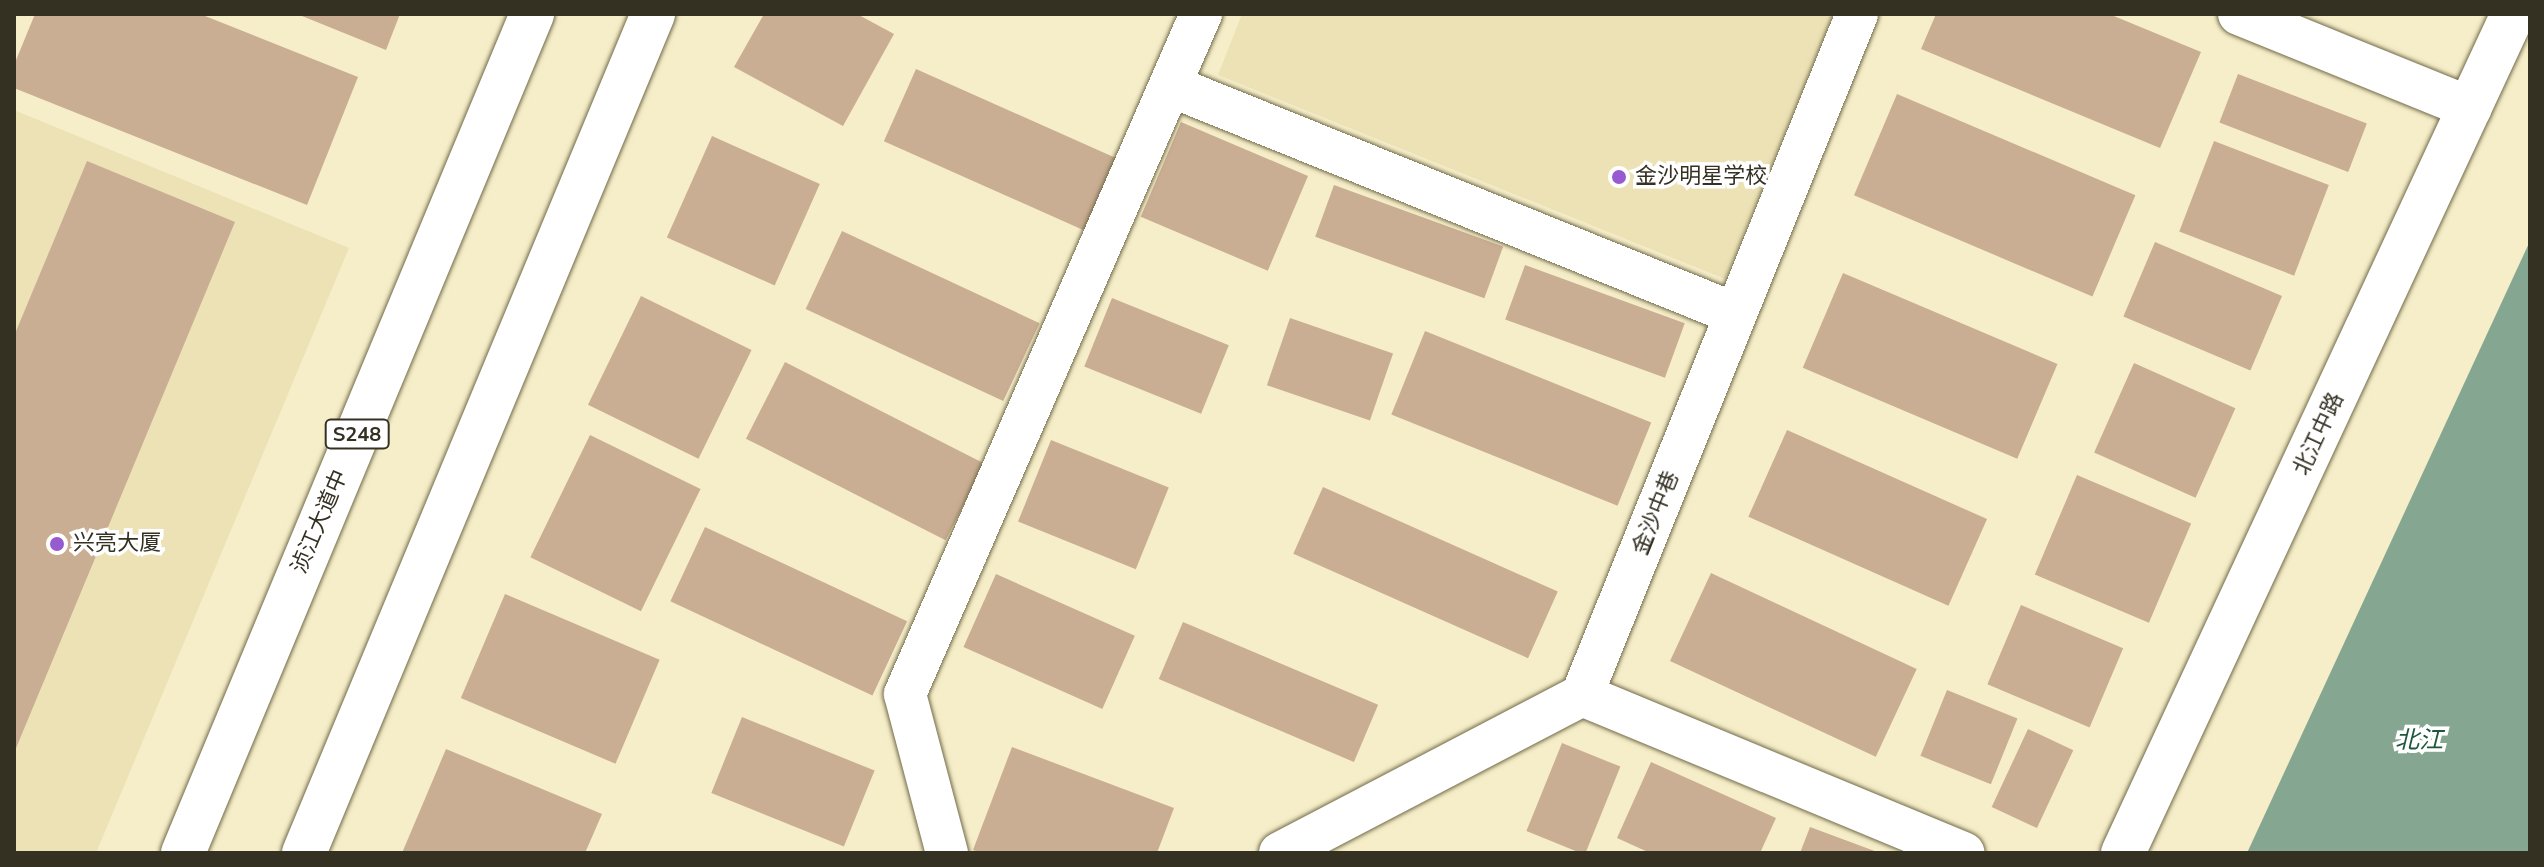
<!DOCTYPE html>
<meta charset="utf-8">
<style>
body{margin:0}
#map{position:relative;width:2544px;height:867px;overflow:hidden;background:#f6eec9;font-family:"Nunito Sans","Noto Sans SC",sans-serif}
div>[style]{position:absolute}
.built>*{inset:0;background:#ece2b6}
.water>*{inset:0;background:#85a691}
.building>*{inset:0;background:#caae93;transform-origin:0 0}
.roads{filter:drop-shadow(0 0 2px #716a49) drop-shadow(0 0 2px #716a49)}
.minor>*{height:42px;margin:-21px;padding:0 21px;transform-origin:21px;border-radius:21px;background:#fff}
.tertiary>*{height:44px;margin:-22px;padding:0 22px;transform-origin:22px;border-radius:22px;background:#fff}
.primary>*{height:44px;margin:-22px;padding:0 22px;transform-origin:22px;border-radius:22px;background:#fff}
.dots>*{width:22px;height:22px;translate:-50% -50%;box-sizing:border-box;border:4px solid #fff;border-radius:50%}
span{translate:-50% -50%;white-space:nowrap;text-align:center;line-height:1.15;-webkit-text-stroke:7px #fff;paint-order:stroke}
.shield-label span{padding:2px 6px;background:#fff;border:2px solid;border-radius:6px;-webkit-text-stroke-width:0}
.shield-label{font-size:20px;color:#343123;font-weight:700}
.poi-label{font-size:22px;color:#343123}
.left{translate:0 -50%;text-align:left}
.street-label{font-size:22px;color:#343123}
.water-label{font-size:24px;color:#1f573a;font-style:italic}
.frame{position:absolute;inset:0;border:16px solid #343123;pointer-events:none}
</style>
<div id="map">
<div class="built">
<i style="clip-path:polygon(1242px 14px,1833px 14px,1725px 279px,1218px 75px)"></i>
<i style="clip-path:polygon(14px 110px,349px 248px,96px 853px,14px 853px)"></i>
</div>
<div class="water">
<i style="clip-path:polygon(2530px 241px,2530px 853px,2247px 853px)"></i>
</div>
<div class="building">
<i style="clip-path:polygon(35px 14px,200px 14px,358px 77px,307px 205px,14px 88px,14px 65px)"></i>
<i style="clip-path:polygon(297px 14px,400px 14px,386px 50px)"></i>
<i style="clip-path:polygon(764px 14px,857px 14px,894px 34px,843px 126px,734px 67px)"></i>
<i style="clip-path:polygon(1936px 14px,2109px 14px,2201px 52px,2160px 148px,1921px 49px)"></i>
<i style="left:916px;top:69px;width:220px;height:79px;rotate:24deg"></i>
<i style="left:2238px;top:74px;width:138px;height:52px;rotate:21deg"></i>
<i style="left:1897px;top:94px;width:259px;height:110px;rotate:23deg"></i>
<i style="left:1181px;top:122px;width:138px;height:103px;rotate:23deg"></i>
<i style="left:712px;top:136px;width:118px;height:111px;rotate:24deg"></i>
<i style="left:2214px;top:141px;width:123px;height:97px;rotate:21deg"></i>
<i style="clip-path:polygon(87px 161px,235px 222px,14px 753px,14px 336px)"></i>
<i style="left:1334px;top:185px;width:180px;height:55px;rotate:20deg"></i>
<i style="left:842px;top:231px;width:218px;height:86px;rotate:25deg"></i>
<i style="left:2155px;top:242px;width:138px;height:81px;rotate:23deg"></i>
<i style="left:1525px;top:265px;width:170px;height:58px;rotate:20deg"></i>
<i style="left:1843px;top:273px;width:233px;height:103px;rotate:23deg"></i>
<i style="left:641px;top:296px;width:123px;height:121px;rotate:26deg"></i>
<i style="left:1112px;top:298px;width:126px;height:74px;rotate:22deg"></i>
<i style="left:1290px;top:318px;width:109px;height:71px;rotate:19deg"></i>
<i style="left:1425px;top:331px;width:244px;height:90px;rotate:22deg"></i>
<i style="left:785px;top:362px;width:224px;height:86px;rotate:27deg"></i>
<i style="left:2134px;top:363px;width:111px;height:98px;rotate:24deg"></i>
<i style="left:1787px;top:430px;width:219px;height:95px;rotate:24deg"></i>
<i style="left:590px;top:435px;width:123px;height:136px;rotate:26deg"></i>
<i style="left:1051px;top:440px;width:127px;height:88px;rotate:22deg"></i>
<i style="left:2077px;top:475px;width:124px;height:108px;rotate:23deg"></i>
<i style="left:1323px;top:487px;width:257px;height:73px;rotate:24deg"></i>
<i style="left:705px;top:527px;width:223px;height:82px;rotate:25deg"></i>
<i style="left:1711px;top:573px;width:227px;height:97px;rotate:25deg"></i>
<i style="left:996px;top:574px;width:152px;height:80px;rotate:24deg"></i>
<i style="left:505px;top:594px;width:168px;height:113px;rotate:23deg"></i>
<i style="left:2021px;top:605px;width:111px;height:86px;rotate:23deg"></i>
<i style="left:1183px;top:622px;width:212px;height:62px;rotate:23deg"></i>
<i style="left:1947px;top:690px;width:76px;height:71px;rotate:22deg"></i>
<i style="left:742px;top:717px;width:143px;height:82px;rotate:22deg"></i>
<i style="left:2028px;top:729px;width:50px;height:86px;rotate:25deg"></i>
<i style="left:1562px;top:743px;width:63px;height:95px;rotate:22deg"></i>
<i style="clip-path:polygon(1012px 747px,1174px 808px,1157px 853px,981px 853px,973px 850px)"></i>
<i style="clip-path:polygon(446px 749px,602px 814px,585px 853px,402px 853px)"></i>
<i style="clip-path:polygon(1651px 762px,1776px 818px,1760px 853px,1650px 853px,1617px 838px)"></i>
<i style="clip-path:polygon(1810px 827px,1880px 853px,1800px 853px)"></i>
</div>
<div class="roads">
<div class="minor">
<i style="left:2239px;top:14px;width:250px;rotate:22.1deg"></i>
<i style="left:1171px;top:86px;width:609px;rotate:21.98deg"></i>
<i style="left:1582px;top:695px;width:413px;rotate:22.5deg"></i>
<i style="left:947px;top:853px;width:164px;rotate:-104.8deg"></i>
<i style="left:905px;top:694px;width:742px;rotate:-66.48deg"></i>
<i style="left:1280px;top:853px;width:341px;rotate:-27.6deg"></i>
<i style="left:1582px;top:695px;width:734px;rotate:-68.01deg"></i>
</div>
<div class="tertiary">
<i style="left:2123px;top:853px;width:925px;rotate:-65.07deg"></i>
</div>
<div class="primary">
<i style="left:183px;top:853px;width:909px;rotate:-67.41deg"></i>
<i style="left:304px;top:853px;width:909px;rotate:-67.41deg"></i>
</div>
</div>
<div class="dots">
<i style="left:1619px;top:177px;background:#965ad1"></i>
<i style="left:57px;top:544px;background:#965ad1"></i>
</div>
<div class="shield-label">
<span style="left:357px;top:434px">S248</span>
</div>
<div class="poi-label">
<span class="left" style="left:1635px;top:177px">金沙明星学校</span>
<span class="left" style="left:73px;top:544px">兴亮大厦</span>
</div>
<div class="street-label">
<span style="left:2319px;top:434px;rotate:-65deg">北江中路</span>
<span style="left:1656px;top:513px;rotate:-68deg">金沙中巷</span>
<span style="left:320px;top:522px;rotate:-67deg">浈江大道中</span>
</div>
<div class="water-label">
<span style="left:2419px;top:741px">北江</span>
</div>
<div class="frame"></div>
</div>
